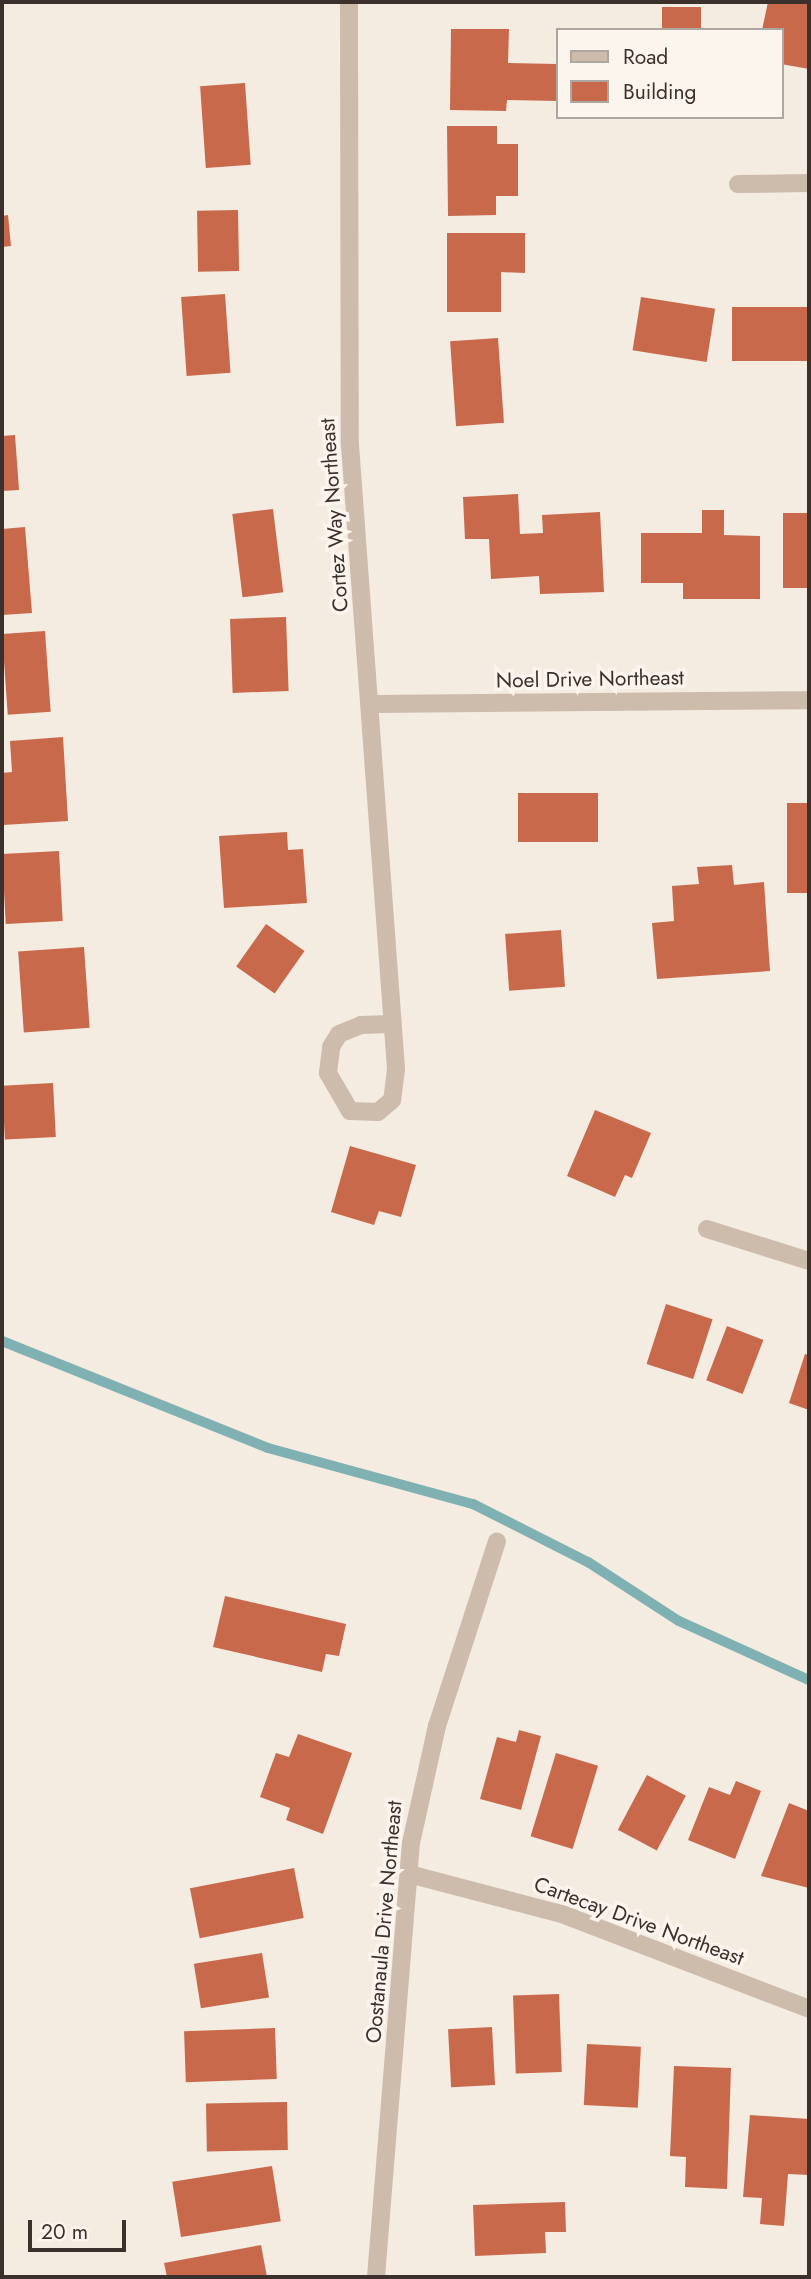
<!DOCTYPE html>
<style>
body{margin:0}
#map{position:relative;width:811px;height:2279px;overflow:hidden;background:#f4ebe1;font-family:Jost,sans-serif}
div>[style]{position:absolute}
.stream>*{height:10px;margin:-5px;padding:0 5px;transform-origin:5px;border-radius:5px;background:#7fb0b2}
.building>*{inset:0;background:#c8694b;transform-origin:0 0}
.street>*{height:18px;margin:-9px;padding:0 9px;transform-origin:9px;border-radius:9px;background:#cdbbac}
span{translate:-50% -50%;white-space:nowrap;text-align:center;line-height:1.15;-webkit-text-stroke:7px #fbf5ee;paint-order:stroke}
.street-label{font-size:21px;color:#3b302b}
.frame{position:absolute;inset:0;border:4px solid #3b302b;pointer-events:none}
.legend{position:absolute;left:556px;top:28px;width:228px;height:91px;box-sizing:border-box;background:#fbf5ee;border:2px solid #aea6a0;margin:0;padding:9px 12px;list-style:none;font-size:21px;color:#3b302b}
.legend li{display:flex;align-items:center;gap:14px;height:35px}
.legend b{width:35px;border:2px solid #aea6a0}
.scale{position:absolute;left:28px;top:2220px;width:98px;height:32px;box-sizing:border-box;border:4px solid #3b302b;border-top:0;padding-left:9px;font-size:21px;line-height:24px;white-space:nowrap;color:#3b302b;-webkit-text-stroke:5px #fbf5ee;paint-order:stroke}
</style>
<div id="map">
<div class="stream">
<i style="left:2px;top:1341px;width:287px;rotate:21.9deg"></i>
<i style="left:268px;top:1448px;width:213px;rotate:15.3deg"></i>
<i style="left:473px;top:1504px;width:129px;rotate:26.8deg"></i>
<i style="left:588px;top:1562px;width:108px;rotate:33deg"></i>
<i style="left:679px;top:1621px;width:143px;rotate:24.4deg"></i>
</div>
<div class="building">
<i style="clip-path:polygon(768px 2px,809px 2px,809px 69px,781px 64px,781px 30px,762px 30px)"></i>
<i style="left:662px;top:7px;width:39px;height:23px"></i>
<i style="clip-path:polygon(451px 29px,509px 29px,508px 63px,557px 64px,557px 101px,507px 100px,506px 111px,450px 110px)"></i>
<i style="left:245px;top:83px;width:82px;height:45px;rotate:86deg"></i>
<i style="clip-path:polygon(447px 126px,497px 126px,497px 144px,518px 144px,518px 196px,496px 196px,496px 215px,448px 216px)"></i>
<i style="left:238px;top:210px;width:61px;height:41px;rotate:89deg"></i>
<i style="clip-path:polygon(8px 215px,11px 246px,2px 247px,2px 216px)"></i>
<i style="clip-path:polygon(447px 233px,525px 233px,525px 273px,501px 272px,501px 312px,447px 312px)"></i>
<i style="left:225px;top:294px;width:79px;height:44px;rotate:86deg"></i>
<i style="left:641px;top:297px;width:75px;height:54px;rotate:9deg"></i>
<i style="left:809px;top:307px;width:54px;height:77px;rotate:90deg"></i>
<i style="left:498px;top:338px;width:85px;height:48px;rotate:86deg"></i>
<i style="clip-path:polygon(15px 435px,19px 490px,2px 491px,2px 436px)"></i>
<i style="clip-path:polygon(518px 494px,520px 534px,543px 533px,542px 515px,600px 512px,604px 592px,540px 594px,539px 576px,491px 579px,489px 539px,465px 539px,463px 497px)"></i>
<i style="left:273px;top:509px;width:84px;height:41px;rotate:83deg"></i>
<i style="clip-path:polygon(702px 510px,724px 510px,724px 535px,760px 536px,760px 599px,683px 599px,683px 583px,641px 583px,641px 533px,702px 533px)"></i>
<i style="left:809px;top:513px;width:75px;height:26px;rotate:90deg"></i>
<i style="clip-path:polygon(25px 527px,32px 613px,2px 615px,2px 529px)"></i>
<i style="left:286px;top:617px;width:74px;height:56px;rotate:88deg"></i>
<i style="left:45px;top:631px;width:81px;height:43px;rotate:86deg"></i>
<i style="clip-path:polygon(63px 737px,68px 821px,3px 825px,2px 773px,12px 772px,10px 741px)"></i>
<i style="left:598px;top:793px;width:49px;height:80px;rotate:90deg"></i>
<i style="left:787px;top:803px;width:22px;height:90px"></i>
<i style="clip-path:polygon(287px 832px,288px 850px,303px 849px,307px 903px,224px 908px,219px 836px)"></i>
<i style="left:59px;top:851px;width:70px;height:57px;rotate:87deg"></i>
<i style="clip-path:polygon(732px 865px,734px 885px,764px 882px,770px 971px,657px 979px,652px 923px,674px 921px,672px 886px,699px 884px,697px 867px)"></i>
<i style="left:266px;top:924px;width:47px;height:52px;rotate:35deg"></i>
<i style="left:561px;top:930px;width:57px;height:56px;rotate:86deg"></i>
<i style="left:84px;top:947px;width:81px;height:66px;rotate:86deg"></i>
<i style="left:53px;top:1083px;width:54px;height:51px;rotate:87deg"></i>
<i style="clip-path:polygon(595px 1110px,651px 1133px,632px 1178px,625px 1175px,615px 1197px,567px 1176px)"></i>
<i style="clip-path:polygon(350px 1146px,416px 1165px,401px 1217px,379px 1211px,374px 1225px,331px 1212px)"></i>
<i style="left:666px;top:1304px;width:49px;height:63px;rotate:18deg"></i>
<i style="left:727px;top:1326px;width:39px;height:58px;rotate:21deg"></i>
<i style="clip-path:polygon(805px 1354px,809px 1355px,809px 1410px,789px 1403px)"></i>
<i style="clip-path:polygon(225px 1596px,346px 1624px,339px 1656px,326px 1654px,322px 1672px,213px 1647px)"></i>
<i style="clip-path:polygon(519px 1730px,541px 1736px,521px 1810px,480px 1799px,497px 1737px,516px 1742px)"></i>
<i style="clip-path:polygon(298px 1734px,352px 1753px,323px 1834px,286px 1820px,290px 1808px,260px 1797px,276px 1753px,289px 1757px)"></i>
<i style="left:556px;top:1753px;width:44px;height:87px;rotate:17deg"></i>
<i style="left:647px;top:1775px;width:44px;height:62px;rotate:28deg"></i>
<i style="clip-path:polygon(736px 1781px,761px 1791px,735px 1859px,688px 1840px,709px 1787px,730px 1795px)"></i>
<i style="clip-path:polygon(789px 1803px,809px 1811px,809px 1888px,761px 1876px)"></i>
<i style="left:294px;top:1868px;width:51px;height:106px;rotate:79deg"></i>
<i style="left:262px;top:1953px;width:45px;height:69px;rotate:81deg"></i>
<i style="left:559px;top:1994px;width:78px;height:46px;rotate:88deg"></i>
<i style="left:492px;top:2027px;width:58px;height:44px;rotate:87deg"></i>
<i style="left:275px;top:2028px;width:51px;height:91px;rotate:88deg"></i>
<i style="left:587px;top:2044px;width:54px;height:61px;rotate:3deg"></i>
<i style="clip-path:polygon(674px 2066px,731px 2068px,727px 2189px,685px 2187px,686px 2157px,670px 2156px)"></i>
<i style="left:287px;top:2102px;width:48px;height:81px;rotate:89deg"></i>
<i style="clip-path:polygon(750px 2115px,809px 2119px,809px 2175px,788px 2174px,784px 2226px,760px 2224px,762px 2198px,743px 2197px)"></i>
<i style="left:272px;top:2166px;width:56px;height:101px;rotate:81deg"></i>
<i style="clip-path:polygon(565px 2202px,566px 2232px,545px 2232px,546px 2253px,475px 2256px,473px 2205px)"></i>
<i style="clip-path:polygon(261px 2245px,267px 2277px,167px 2277px,164px 2263px)"></i>
</div>
<div class="street">
<i style="left:349px;top:2px;width:443px;rotate:89.9deg"></i>
<i style="left:350px;top:445px;width:626px;rotate:85.78deg"></i>
<i style="left:396px;top:1069px;width:31px;rotate:97deg"></i>
<i style="left:392px;top:1100px;width:18px;rotate:139deg"></i>
<i style="left:378px;top:1112px;width:28px;rotate:-178deg"></i>
<i style="left:350px;top:1111px;width:44px;rotate:-120.1deg"></i>
<i style="left:328px;top:1073px;width:26px;rotate:-83deg"></i>
<i style="left:331px;top:1047px;width:15px;rotate:-58deg"></i>
<i style="left:339px;top:1034px;width:24px;rotate:-22deg"></i>
<i style="left:361px;top:1025px;width:30px;rotate:-2deg"></i>
<i style="left:738px;top:184px;width:71px;rotate:-0.8deg"></i>
<i style="left:371px;top:704px;width:438px;rotate:-0.5deg"></i>
<i style="left:707px;top:1229px;width:107px;rotate:17.4deg"></i>
<i style="left:409px;top:1874px;width:158px;rotate:14.7deg"></i>
<i style="left:562px;top:1914px;width:265px;rotate:21deg"></i>
<i style="left:376px;top:2277px;width:435px;rotate:-85.4deg"></i>
<i style="left:411px;top:1843px;width:120px;rotate:-77.5deg"></i>
<i style="left:437px;top:1726px;width:194px;rotate:-72deg"></i>
</div>
<div class="street-label">
<span style="left:334px;top:515px;rotate:-94deg">Cortez Way Northeast</span>
<span style="left:590px;top:679px;rotate:-1deg">Noel Drive Northeast</span>
<span style="left:639px;top:1921px;rotate:20deg">Cartecay Drive Northeast</span>
<span style="left:384px;top:1922px;rotate:-85deg">Oostanaula Drive Northeast</span>
</div>
<div class="frame"></div>
<ul class="legend">
<li><b style="height:9px;background:#cdbbac"></b>Road</li>
<li><b style="height:19px;background:#c8694b"></b>Building</li>
</ul>
<div class="scale">20 m</div>
</div>
